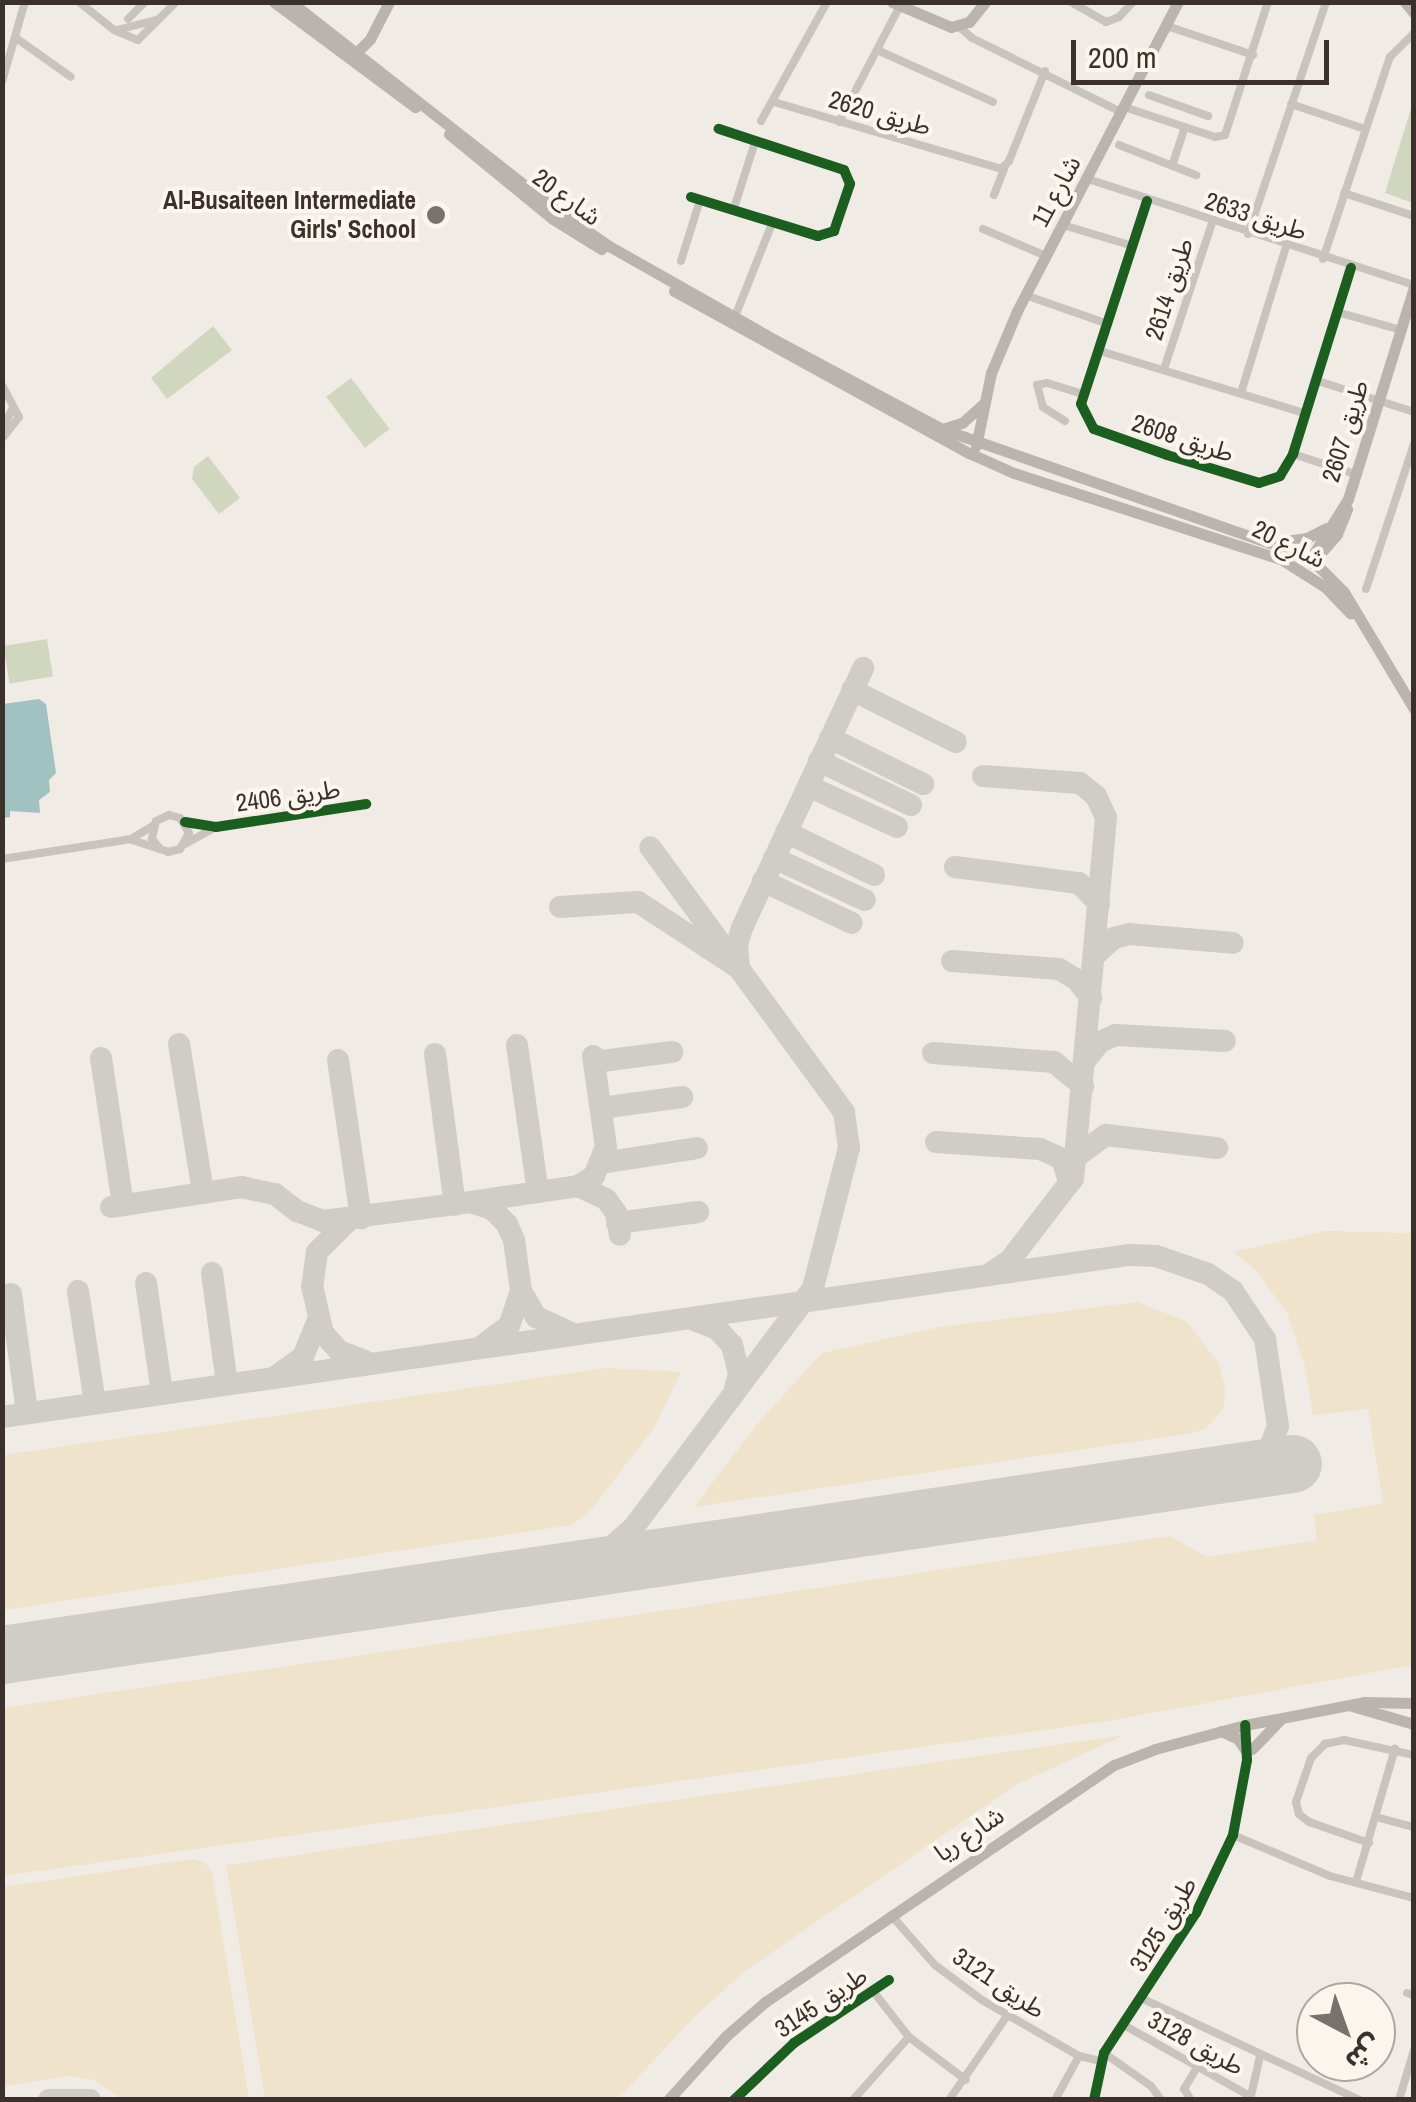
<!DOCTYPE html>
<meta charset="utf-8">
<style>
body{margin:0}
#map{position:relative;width:1416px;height:2102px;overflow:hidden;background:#f0ebe5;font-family:"Archivo Narrow","Noto Sans Arabic",sans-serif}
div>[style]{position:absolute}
.green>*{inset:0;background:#d1d6bf;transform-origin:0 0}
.sand>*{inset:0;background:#efe3cc}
.water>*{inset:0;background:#a1c2c1}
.taxiway>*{height:22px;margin:-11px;padding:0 11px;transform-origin:11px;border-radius:11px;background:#d0ccc6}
.runway>*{height:58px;margin:-29px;padding:0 29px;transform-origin:29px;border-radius:29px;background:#d0ccc6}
.street>*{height:8px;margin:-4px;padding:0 4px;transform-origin:4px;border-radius:4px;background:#c9c3be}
.secondary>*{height:11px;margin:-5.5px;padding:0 5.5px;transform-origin:5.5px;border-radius:5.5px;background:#bab3ae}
.cycleway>*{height:10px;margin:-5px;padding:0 5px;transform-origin:5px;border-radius:5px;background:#1b5e20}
.dots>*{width:28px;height:28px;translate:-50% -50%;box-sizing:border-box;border:5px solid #fbf5ee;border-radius:50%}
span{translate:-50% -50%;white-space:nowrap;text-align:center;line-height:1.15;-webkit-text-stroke:8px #fbf5ee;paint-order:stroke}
.street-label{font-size:25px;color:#3b302b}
.poi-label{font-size:25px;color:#3b302b;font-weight:700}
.right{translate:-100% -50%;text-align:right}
.frame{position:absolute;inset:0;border:5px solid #3b302b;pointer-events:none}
.north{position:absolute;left:1296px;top:1982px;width:100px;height:100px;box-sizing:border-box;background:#fbf5ee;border:2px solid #aea6a0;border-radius:50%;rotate:139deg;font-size:28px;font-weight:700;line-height:40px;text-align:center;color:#3b302b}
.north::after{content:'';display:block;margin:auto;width:35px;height:45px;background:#7a716c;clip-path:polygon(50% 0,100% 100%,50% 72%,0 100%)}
.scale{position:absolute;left:1071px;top:40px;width:258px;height:45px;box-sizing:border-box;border:5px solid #3b302b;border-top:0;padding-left:12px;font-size:30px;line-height:35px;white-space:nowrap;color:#3b302b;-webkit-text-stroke:8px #fbf5ee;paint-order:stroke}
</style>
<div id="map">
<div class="green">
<i style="clip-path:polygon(1413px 102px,1413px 203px,1385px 193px)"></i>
<i style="clip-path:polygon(213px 326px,232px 350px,167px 399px,151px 378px)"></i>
<i style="left:351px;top:378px;width:64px;height:31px;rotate:53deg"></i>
<i style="clip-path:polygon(208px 456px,240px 498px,219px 514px,192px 479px,194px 467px)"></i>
<i style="left:47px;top:639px;width:38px;height:44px;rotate:81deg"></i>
</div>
<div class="sand">
<i style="clip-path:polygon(1325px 1231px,1413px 1233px,1413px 1665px,1108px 1721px,3px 1876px,3px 1708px,1169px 1536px,1208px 1557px,1317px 1540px,1314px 1515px,1383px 1503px,1368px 1409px,1313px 1415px,1305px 1366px,1288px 1315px,1257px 1271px,1234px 1252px)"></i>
<i style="clip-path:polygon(1137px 1302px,1186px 1321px,1218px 1362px,1225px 1387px,1224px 1408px,1207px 1428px,1193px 1433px,694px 1507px,758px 1423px,822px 1353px,940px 1327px)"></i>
<i style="clip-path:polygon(607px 1368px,681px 1372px,654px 1428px,591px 1510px,572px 1525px,3px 1610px,3px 1455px)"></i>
<i style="clip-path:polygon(1124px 1735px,1016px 1785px,745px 1971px,692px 2019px,618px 2099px,265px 2099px,226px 1865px)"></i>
<i style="clip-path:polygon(192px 1859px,204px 1862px,212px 1872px,249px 2099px,122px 2099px,94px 2080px,70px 2076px,3px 2086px,3px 1887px)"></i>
</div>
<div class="water">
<i style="clip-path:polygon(39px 699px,46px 704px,56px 773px,49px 780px,50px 792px,39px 800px,40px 813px,10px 811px,10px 817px,3px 818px,3px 704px)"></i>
</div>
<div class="taxiway">
<i style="left:852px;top:690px;width:116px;rotate:26.6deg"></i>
<i style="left:830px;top:738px;width:104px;rotate:26.3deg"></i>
<i style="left:819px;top:761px;width:102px;rotate:25.6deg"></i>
<i style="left:983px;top:776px;width:97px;rotate:4.1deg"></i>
<i style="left:1080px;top:783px;width:21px;rotate:39deg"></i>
<i style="left:1096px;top:796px;width:23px;rotate:65deg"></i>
<i style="left:1106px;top:817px;width:363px;rotate:95.2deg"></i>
<i style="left:1073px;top:1178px;width:103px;rotate:127.5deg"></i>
<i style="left:1010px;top:1260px;width:27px;rotate:146deg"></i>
<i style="left:808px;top:786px;width:98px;rotate:24.7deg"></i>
<i style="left:786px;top:832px;width:98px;rotate:26deg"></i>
<i style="left:774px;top:858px;width:100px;rotate:24.8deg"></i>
<i style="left:955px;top:867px;width:125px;rotate:7.4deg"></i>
<i style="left:1079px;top:883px;width:29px;rotate:46deg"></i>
<i style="left:763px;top:881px;width:98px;rotate:25.3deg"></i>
<i style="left:560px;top:907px;width:78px;rotate:-3.7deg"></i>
<i style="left:638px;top:902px;width:121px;rotate:33.2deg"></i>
<i style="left:739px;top:968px;width:23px;rotate:-95deg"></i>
<i style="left:737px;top:945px;width:18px;rotate:-74deg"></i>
<i style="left:742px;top:928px;width:287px;rotate:-65deg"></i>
<i style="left:1095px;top:955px;width:25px;rotate:-42deg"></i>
<i style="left:1114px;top:938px;width:16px;rotate:-15deg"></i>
<i style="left:1129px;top:934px;width:104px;rotate:4.9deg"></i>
<i style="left:952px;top:961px;width:107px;rotate:4.3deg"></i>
<i style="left:1059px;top:969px;width:21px;rotate:31deg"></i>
<i style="left:1077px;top:980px;width:23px;rotate:52deg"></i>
<i style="left:179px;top:1044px;width:151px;rotate:80.8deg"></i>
<i style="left:517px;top:1045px;width:148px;rotate:81.9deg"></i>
<i style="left:933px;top:1053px;width:121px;rotate:4.3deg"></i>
<i style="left:1054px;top:1062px;width:38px;rotate:40deg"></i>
<i style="left:435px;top:1054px;width:152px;rotate:82.5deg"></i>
<i style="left:101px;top:1058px;width:149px;rotate:81.5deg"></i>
<i style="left:338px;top:1060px;width:160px;rotate:81.7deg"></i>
<i style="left:1085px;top:1061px;width:24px;rotate:-52deg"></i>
<i style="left:1100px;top:1042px;width:17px;rotate:-24deg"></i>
<i style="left:1116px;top:1035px;width:109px;rotate:3.2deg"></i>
<i style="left:594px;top:1062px;width:79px;rotate:-7.3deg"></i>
<i style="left:601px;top:1108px;width:82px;rotate:-7.7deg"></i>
<i style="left:936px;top:1142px;width:104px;rotate:3.9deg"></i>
<i style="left:1040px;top:1149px;width:24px;rotate:24deg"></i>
<i style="left:1062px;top:1159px;width:25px;rotate:72deg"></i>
<i style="left:1077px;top:1156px;width:36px;rotate:-36deg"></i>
<i style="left:1106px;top:1135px;width:112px;rotate:6.7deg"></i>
<i style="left:608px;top:1162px;width:90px;rotate:-8.9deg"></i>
<i style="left:578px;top:1186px;width:31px;rotate:25deg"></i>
<i style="left:606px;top:1199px;width:17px;rotate:54deg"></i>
<i style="left:616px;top:1213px;width:22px;rotate:80deg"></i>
<i style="left:111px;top:1207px;width:132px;rotate:-8.7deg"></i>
<i style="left:241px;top:1187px;width:35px;rotate:12deg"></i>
<i style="left:275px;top:1194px;width:28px;rotate:38deg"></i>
<i style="left:297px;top:1211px;width:28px;rotate:21deg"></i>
<i style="left:323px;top:1221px;width:149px;rotate:-7.3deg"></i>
<i style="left:349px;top:1220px;width:45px;rotate:135deg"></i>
<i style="left:317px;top:1252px;width:34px;rotate:98deg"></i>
<i style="left:312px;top:1286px;width:48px;rotate:76.8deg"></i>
<i style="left:323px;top:1333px;width:24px;rotate:48deg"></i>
<i style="left:339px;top:1351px;width:28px;rotate:21deg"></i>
<i style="left:617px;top:1223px;width:82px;rotate:-7.7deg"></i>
<i style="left:212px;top:1273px;width:112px;rotate:82.3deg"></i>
<i style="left:146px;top:1283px;width:111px;rotate:81.7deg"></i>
<i style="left:78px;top:1291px;width:113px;rotate:81.4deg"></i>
<i style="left:11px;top:1294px;width:120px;rotate:82.3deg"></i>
<i style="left:694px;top:1320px;width:25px;rotate:21deg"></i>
<i style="left:717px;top:1329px;width:22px;rotate:47deg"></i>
<i style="left:732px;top:1345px;width:30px;rotate:76deg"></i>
<i style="left:739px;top:1374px;width:16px;rotate:105deg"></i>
<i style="left:571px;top:1333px;width:38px;rotate:-155deg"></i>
<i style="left:536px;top:1317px;width:30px;rotate:-120deg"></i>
<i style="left:521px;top:1291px;width:51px;rotate:-97.8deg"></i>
<i style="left:514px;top:1240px;width:17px;rotate:-114deg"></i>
<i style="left:507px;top:1224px;width:21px;rotate:-135deg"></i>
<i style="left:492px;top:1209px;width:22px;rotate:-162deg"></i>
<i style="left:471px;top:1202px;width:108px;rotate:-8.5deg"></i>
<i style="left:578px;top:1186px;width:19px;rotate:-32deg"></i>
<i style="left:594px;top:1176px;width:31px;rotate:-68deg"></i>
<i style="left:606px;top:1147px;width:92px;rotate:-98.1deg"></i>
<i style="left:482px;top:1346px;width:34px;rotate:-37deg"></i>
<i style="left:509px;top:1326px;width:37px;rotate:-71deg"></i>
<i style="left:278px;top:1375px;width:31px;rotate:-36deg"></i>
<i style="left:303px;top:1357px;width:40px;rotate:-68deg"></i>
<i style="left:2px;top:1417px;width:1139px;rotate:-8.18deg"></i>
<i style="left:1129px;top:1255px;width:27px;rotate:2deg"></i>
<i style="left:1156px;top:1256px;width:55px;rotate:19.1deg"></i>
<i style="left:1208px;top:1274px;width:30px;rotate:34deg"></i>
<i style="left:1233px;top:1291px;width:58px;rotate:56.3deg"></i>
<i style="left:1265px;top:1339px;width:88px;rotate:81.5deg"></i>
<i style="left:1278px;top:1426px;width:25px;rotate:111deg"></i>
<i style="left:1269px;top:1449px;width:37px;rotate:142deg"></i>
<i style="left:561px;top:1573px;width:45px;rotate:-23.7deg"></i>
<i style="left:602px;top:1555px;width:41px;rotate:-41.1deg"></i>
<i style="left:633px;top:1528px;width:300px;rotate:-53.1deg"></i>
<i style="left:813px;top:1288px;width:145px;rotate:-75.6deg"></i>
<i style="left:849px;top:1148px;width:36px;rotate:-98deg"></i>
<i style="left:844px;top:1112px;width:328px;rotate:-126.2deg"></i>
<i style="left:49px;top:2100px;width:41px"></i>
</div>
<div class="runway">
<i style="left:2px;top:1655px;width:1305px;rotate:-8.42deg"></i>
</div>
<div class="street">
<i style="left:79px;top:2px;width:45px;rotate:38.7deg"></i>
<i style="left:114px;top:30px;width:26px;rotate:23deg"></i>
<i style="left:138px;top:40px;width:54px;rotate:-45deg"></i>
<i style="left:1071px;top:2px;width:40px;rotate:29.7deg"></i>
<i style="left:1106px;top:22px;width:14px;rotate:-21deg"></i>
<i style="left:1119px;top:17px;width:21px;rotate:-47deg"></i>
<i style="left:128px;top:19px;width:24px;rotate:-45deg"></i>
<i style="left:1167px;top:26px;width:91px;rotate:18.6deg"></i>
<i style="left:959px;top:27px;width:17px;rotate:40deg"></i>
<i style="left:972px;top:38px;width:166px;rotate:26.4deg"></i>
<i style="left:117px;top:30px;width:40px;rotate:-14.4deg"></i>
<i style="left:16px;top:38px;width:67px;rotate:35.3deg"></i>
<i style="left:877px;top:50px;width:127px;rotate:24.1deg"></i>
<i style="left:2px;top:82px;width:83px;rotate:-74deg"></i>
<i style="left:1149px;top:95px;width:63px;rotate:19.6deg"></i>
<i style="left:774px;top:102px;width:237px;rotate:16.4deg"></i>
<i style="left:1001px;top:169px;width:11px;rotate:-45deg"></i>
<i style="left:1009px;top:161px;width:97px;rotate:-68.2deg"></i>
<i style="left:1291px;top:104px;width:78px;rotate:18.7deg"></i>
<i style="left:1124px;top:107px;width:96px;rotate:18.2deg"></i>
<i style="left:1215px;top:137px;width:10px;rotate:-11deg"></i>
<i style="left:1225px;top:135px;width:140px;rotate:-72.1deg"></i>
<i style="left:761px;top:121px;width:136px;rotate:-61deg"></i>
<i style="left:839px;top:122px;width:131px;rotate:-62.3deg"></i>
<i style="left:1119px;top:145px;width:83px;rotate:21.3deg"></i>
<i style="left:1172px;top:166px;width:41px;rotate:-71.6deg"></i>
<i style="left:1088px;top:179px;width:343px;rotate:18deg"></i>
<i style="left:1344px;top:193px;width:74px;rotate:18.2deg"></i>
<i style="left:994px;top:195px;width:31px;rotate:-69deg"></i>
<i style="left:691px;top:197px;width:133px;rotate:17.1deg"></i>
<i style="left:818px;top:236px;width:17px;rotate:-17deg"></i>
<i style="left:834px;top:231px;width:50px;rotate:-71.2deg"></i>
<i style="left:850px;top:184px;width:15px;rotate:-113deg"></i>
<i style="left:844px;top:170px;width:132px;rotate:-161.8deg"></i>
<i style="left:1147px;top:201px;width:213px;rotate:108deg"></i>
<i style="left:1081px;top:404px;width:28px;rotate:63deg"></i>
<i style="left:1094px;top:429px;width:77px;rotate:19.6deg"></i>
<i style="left:1167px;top:455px;width:96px;rotate:16.9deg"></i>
<i style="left:1259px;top:483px;width:22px;rotate:-18deg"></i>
<i style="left:1280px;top:476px;width:26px;rotate:-59deg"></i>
<i style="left:1293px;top:454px;width:195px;rotate:-72.7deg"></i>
<i style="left:734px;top:208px;width:69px;rotate:-72.3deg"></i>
<i style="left:1063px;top:225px;width:73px;rotate:16.7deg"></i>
<i style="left:983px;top:229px;width:69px;rotate:23.2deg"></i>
<i style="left:1248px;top:234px;width:245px;rotate:-71.4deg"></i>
<i style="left:1323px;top:259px;width:213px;rotate:-71.7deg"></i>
<i style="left:1390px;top:57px;width:34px;rotate:-45deg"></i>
<i style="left:681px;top:261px;width:64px;rotate:-72.7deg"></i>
<i style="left:1025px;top:295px;width:88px;rotate:19.3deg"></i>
<i style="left:1337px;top:312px;width:66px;rotate:15.7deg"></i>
<i style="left:734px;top:319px;width:105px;rotate:-68.3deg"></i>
<i style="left:1100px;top:351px;width:213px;rotate:16.9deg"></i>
<i style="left:1164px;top:369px;width:154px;rotate:-71.8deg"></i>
<i style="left:1315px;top:380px;width:104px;rotate:17.9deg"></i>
<i style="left:2px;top:385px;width:36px;rotate:62deg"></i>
<i style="left:19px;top:417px;width:28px;rotate:128deg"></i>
<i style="left:1241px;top:393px;width:153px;rotate:-72.9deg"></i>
<i style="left:1065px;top:421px;width:26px;rotate:-148deg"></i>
<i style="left:1043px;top:407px;width:23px;rotate:-105deg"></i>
<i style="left:1037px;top:385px;width:10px;rotate:-11deg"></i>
<i style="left:1047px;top:383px;width:39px;rotate:17deg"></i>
<i style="left:2px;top:430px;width:25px;rotate:-64deg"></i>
<i style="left:1293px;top:454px;width:68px;rotate:17.9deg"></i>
<i style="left:1366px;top:589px;width:153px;rotate:-71.7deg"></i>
<i style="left:185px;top:822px;width:31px;rotate:9deg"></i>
<i style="left:216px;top:827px;width:152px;rotate:-8.7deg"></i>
<i style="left:132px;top:840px;width:38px;rotate:18deg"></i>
<i style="left:168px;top:852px;width:12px;rotate:-14deg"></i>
<i style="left:180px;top:849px;width:18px;rotate:-61deg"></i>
<i style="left:189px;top:833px;width:17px;rotate:-121deg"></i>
<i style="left:180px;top:818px;width:11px;rotate:-165deg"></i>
<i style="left:169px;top:815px;width:14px;rotate:155deg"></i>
<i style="left:156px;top:821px;width:18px;rotate:103deg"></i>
<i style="left:152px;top:839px;width:13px;rotate:51deg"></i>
<i style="left:185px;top:844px;width:31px;rotate:-29deg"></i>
<i style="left:2px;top:859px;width:131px;rotate:-8.8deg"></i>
<i style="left:131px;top:839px;width:26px;rotate:-31deg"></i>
<i style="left:1376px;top:1817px;width:39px;rotate:15deg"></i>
<i style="left:1233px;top:1835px;width:105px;rotate:22.9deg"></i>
<i style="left:1330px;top:1876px;width:87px;rotate:14.7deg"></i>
<i style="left:1369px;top:1843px;width:64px;rotate:-160.7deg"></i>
<i style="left:1309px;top:1822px;width:13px;rotate:-141deg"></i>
<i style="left:1299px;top:1814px;width:12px;rotate:-104deg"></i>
<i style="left:1296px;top:1802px;width:46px;rotate:-71.2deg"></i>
<i style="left:1311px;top:1758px;width:20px;rotate:-45deg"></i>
<i style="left:1325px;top:1744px;width:19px;rotate:-12deg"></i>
<i style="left:1344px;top:1740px;width:72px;rotate:12.1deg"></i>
<i style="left:1356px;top:1882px;width:139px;rotate:-73.7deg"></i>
<i style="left:891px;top:1915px;width:67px;rotate:48.7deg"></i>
<i style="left:935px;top:1965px;width:59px;rotate:36.7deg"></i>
<i style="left:982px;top:2000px;width:112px;rotate:30deg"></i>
<i style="left:1079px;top:2056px;width:23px;rotate:13deg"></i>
<i style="left:873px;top:1991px;width:58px;rotate:52deg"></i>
<i style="left:909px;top:2037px;width:71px;rotate:37deg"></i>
<i style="left:1407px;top:1993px;width:7px;rotate:16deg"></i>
<i style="left:1141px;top:1998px;width:242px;rotate:25deg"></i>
<i style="left:1122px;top:2024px;width:147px;rotate:29.4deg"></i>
<i style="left:1104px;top:2053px;width:57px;rotate:35.1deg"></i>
<i style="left:1151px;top:2086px;width:17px;rotate:54deg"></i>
<i style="left:734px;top:2100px;width:83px;rotate:-43.5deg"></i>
<i style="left:794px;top:2043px;width:114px;rotate:-33.6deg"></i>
<i style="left:853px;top:2100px;width:84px;rotate:-48.4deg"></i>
<i style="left:949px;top:2100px;width:102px;rotate:-55.4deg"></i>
<i style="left:1055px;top:2100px;width:50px;rotate:-61.4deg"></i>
<i style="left:1094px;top:2100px;width:48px;rotate:-78deg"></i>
<i style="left:1104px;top:2053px;width:168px;rotate:-56.7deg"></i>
<i style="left:1196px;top:1913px;width:86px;rotate:-64.6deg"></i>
<i style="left:1233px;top:1835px;width:76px;rotate:-79.4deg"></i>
<i style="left:1247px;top:1760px;width:35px;rotate:-93deg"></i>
<i style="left:1191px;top:2100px;width:13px;rotate:-122deg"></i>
<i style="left:1184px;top:2089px;width:26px;rotate:-59deg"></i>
<i style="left:1250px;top:2100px;width:45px;rotate:-77.2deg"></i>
<i style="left:1399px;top:2100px;width:52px;rotate:-73.3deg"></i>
</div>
<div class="secondary">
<i style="left:274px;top:2px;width:176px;rotate:36.7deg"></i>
<i style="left:291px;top:2px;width:339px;rotate:38.1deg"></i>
<i style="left:558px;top:211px;width:62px;rotate:34.5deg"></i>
<i style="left:609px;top:246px;width:180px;rotate:29.5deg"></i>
<i style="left:766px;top:335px;width:200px;rotate:28.1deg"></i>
<i style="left:942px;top:429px;width:389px;rotate:19.2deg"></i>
<i style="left:1309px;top:557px;width:49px;rotate:45deg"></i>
<i style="left:1344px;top:592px;width:136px;rotate:59.1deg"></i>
<i style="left:892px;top:2px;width:64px;rotate:23deg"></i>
<i style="left:951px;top:27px;width:19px;rotate:-16deg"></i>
<i style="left:969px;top:22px;width:26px;rotate:-51deg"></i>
<i style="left:1405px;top:2px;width:14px;rotate:51deg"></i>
<i style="left:353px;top:56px;width:24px;rotate:-45deg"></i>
<i style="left:370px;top:39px;width:42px;rotate:-62.8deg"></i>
<i style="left:449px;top:134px;width:134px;rotate:39.3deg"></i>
<i style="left:553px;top:219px;width:57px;rotate:32deg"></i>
<i style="left:674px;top:291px;width:337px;rotate:28.8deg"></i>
<i style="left:969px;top:453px;width:49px;rotate:24deg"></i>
<i style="left:1014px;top:473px;width:281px;rotate:17.9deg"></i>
<i style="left:1281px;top:559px;width:52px;rotate:32.5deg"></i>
<i style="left:1325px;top:587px;width:37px;rotate:46deg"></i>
<i style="left:942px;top:429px;width:21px;rotate:-17deg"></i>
<i style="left:962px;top:423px;width:28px;rotate:-42deg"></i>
<i style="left:976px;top:446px;width:75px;rotate:-78.4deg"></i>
<i style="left:991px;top:373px;width:67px;rotate:-67.2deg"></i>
<i style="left:1017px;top:311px;width:348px;rotate:-62.5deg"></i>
<i style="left:1278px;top:542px;width:29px;rotate:-8deg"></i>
<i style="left:1307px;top:538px;width:22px;rotate:-27deg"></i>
<i style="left:1309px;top:561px;width:73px;rotate:-57.8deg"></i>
<i style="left:1348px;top:499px;width:222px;rotate:-72.7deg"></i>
<i style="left:1312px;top:563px;width:38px;rotate:-49deg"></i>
<i style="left:1337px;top:534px;width:27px;rotate:-68deg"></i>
<i style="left:1352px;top:1706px;width:65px;rotate:16.2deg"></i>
<i style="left:1221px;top:1731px;width:19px;rotate:25deg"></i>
<i style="left:1238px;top:1739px;width:14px;rotate:56deg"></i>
<i style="left:1252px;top:1749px;width:40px;rotate:-46deg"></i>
<i style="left:668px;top:2100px;width:86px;rotate:-47.8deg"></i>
<i style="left:726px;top:2036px;width:52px;rotate:-41.1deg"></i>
<i style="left:765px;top:2002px;width:422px;rotate:-34.2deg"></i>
<i style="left:1114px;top:1765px;width:44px;rotate:-21.3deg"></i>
<i style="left:1155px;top:1749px;width:93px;rotate:-14.9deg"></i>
<i style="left:1245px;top:1725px;width:121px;rotate:-10.9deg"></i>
<i style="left:1364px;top:1702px;width:50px;rotate:1.1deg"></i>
</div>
<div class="cycleway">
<i style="left:691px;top:197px;width:133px;rotate:17.1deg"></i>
<i style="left:818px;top:236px;width:17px;rotate:-17deg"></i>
<i style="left:834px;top:231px;width:50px;rotate:-71.2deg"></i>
<i style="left:850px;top:184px;width:15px;rotate:-113deg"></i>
<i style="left:844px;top:170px;width:132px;rotate:-161.8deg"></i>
<i style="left:1147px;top:201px;width:213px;rotate:108deg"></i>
<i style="left:1081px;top:404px;width:28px;rotate:63deg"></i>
<i style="left:1094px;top:429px;width:77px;rotate:19.6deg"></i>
<i style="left:1167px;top:455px;width:96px;rotate:16.9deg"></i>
<i style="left:1259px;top:483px;width:22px;rotate:-18deg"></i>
<i style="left:1280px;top:476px;width:26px;rotate:-59deg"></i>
<i style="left:1293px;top:454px;width:195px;rotate:-72.7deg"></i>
<i style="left:185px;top:822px;width:31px;rotate:9deg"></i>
<i style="left:216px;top:827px;width:152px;rotate:-8.7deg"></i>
<i style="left:734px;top:2100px;width:83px;rotate:-43.5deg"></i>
<i style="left:794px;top:2043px;width:114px;rotate:-33.6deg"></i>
<i style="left:1094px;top:2100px;width:48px;rotate:-78deg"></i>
<i style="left:1104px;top:2053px;width:168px;rotate:-56.7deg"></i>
<i style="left:1196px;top:1913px;width:86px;rotate:-64.6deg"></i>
<i style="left:1233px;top:1835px;width:76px;rotate:-79.4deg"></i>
<i style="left:1247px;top:1760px;width:35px;rotate:-93deg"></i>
</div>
<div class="dots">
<i style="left:436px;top:215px;background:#7a716c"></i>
</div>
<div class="street-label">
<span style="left:880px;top:113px;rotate:16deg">طريق 2620</span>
<span style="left:1056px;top:191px;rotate:-62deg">شارع 11</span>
<span style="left:567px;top:197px;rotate:36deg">شارع 20</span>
<span style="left:1256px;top:216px;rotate:18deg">طريق 2633</span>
<span style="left:1169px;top:289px;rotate:-72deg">طريق 2614</span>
<span style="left:1345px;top:431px;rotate:-73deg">طريق 2607</span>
<span style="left:1183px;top:438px;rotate:18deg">طريق 2608</span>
<span style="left:1289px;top:544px;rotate:26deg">شارع 20</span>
<span style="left:288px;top:796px;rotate:-8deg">طريق 2406</span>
<span style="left:969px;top:1834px;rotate:-34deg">شارع ريا</span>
<span style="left:1163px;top:1924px;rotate:-59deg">طريق 3125</span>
<span style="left:999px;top:1983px;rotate:34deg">طريق 3121</span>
<span style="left:821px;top:2002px;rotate:-34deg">طريق 3145</span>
<span style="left:1196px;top:2043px;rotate:29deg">طريق 3128</span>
</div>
<div class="poi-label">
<span class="right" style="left:416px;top:215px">Al-Busaiteen Intermediate<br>Girls' School</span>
</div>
<div class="frame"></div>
<div class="north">ش</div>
<div class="scale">200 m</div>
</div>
